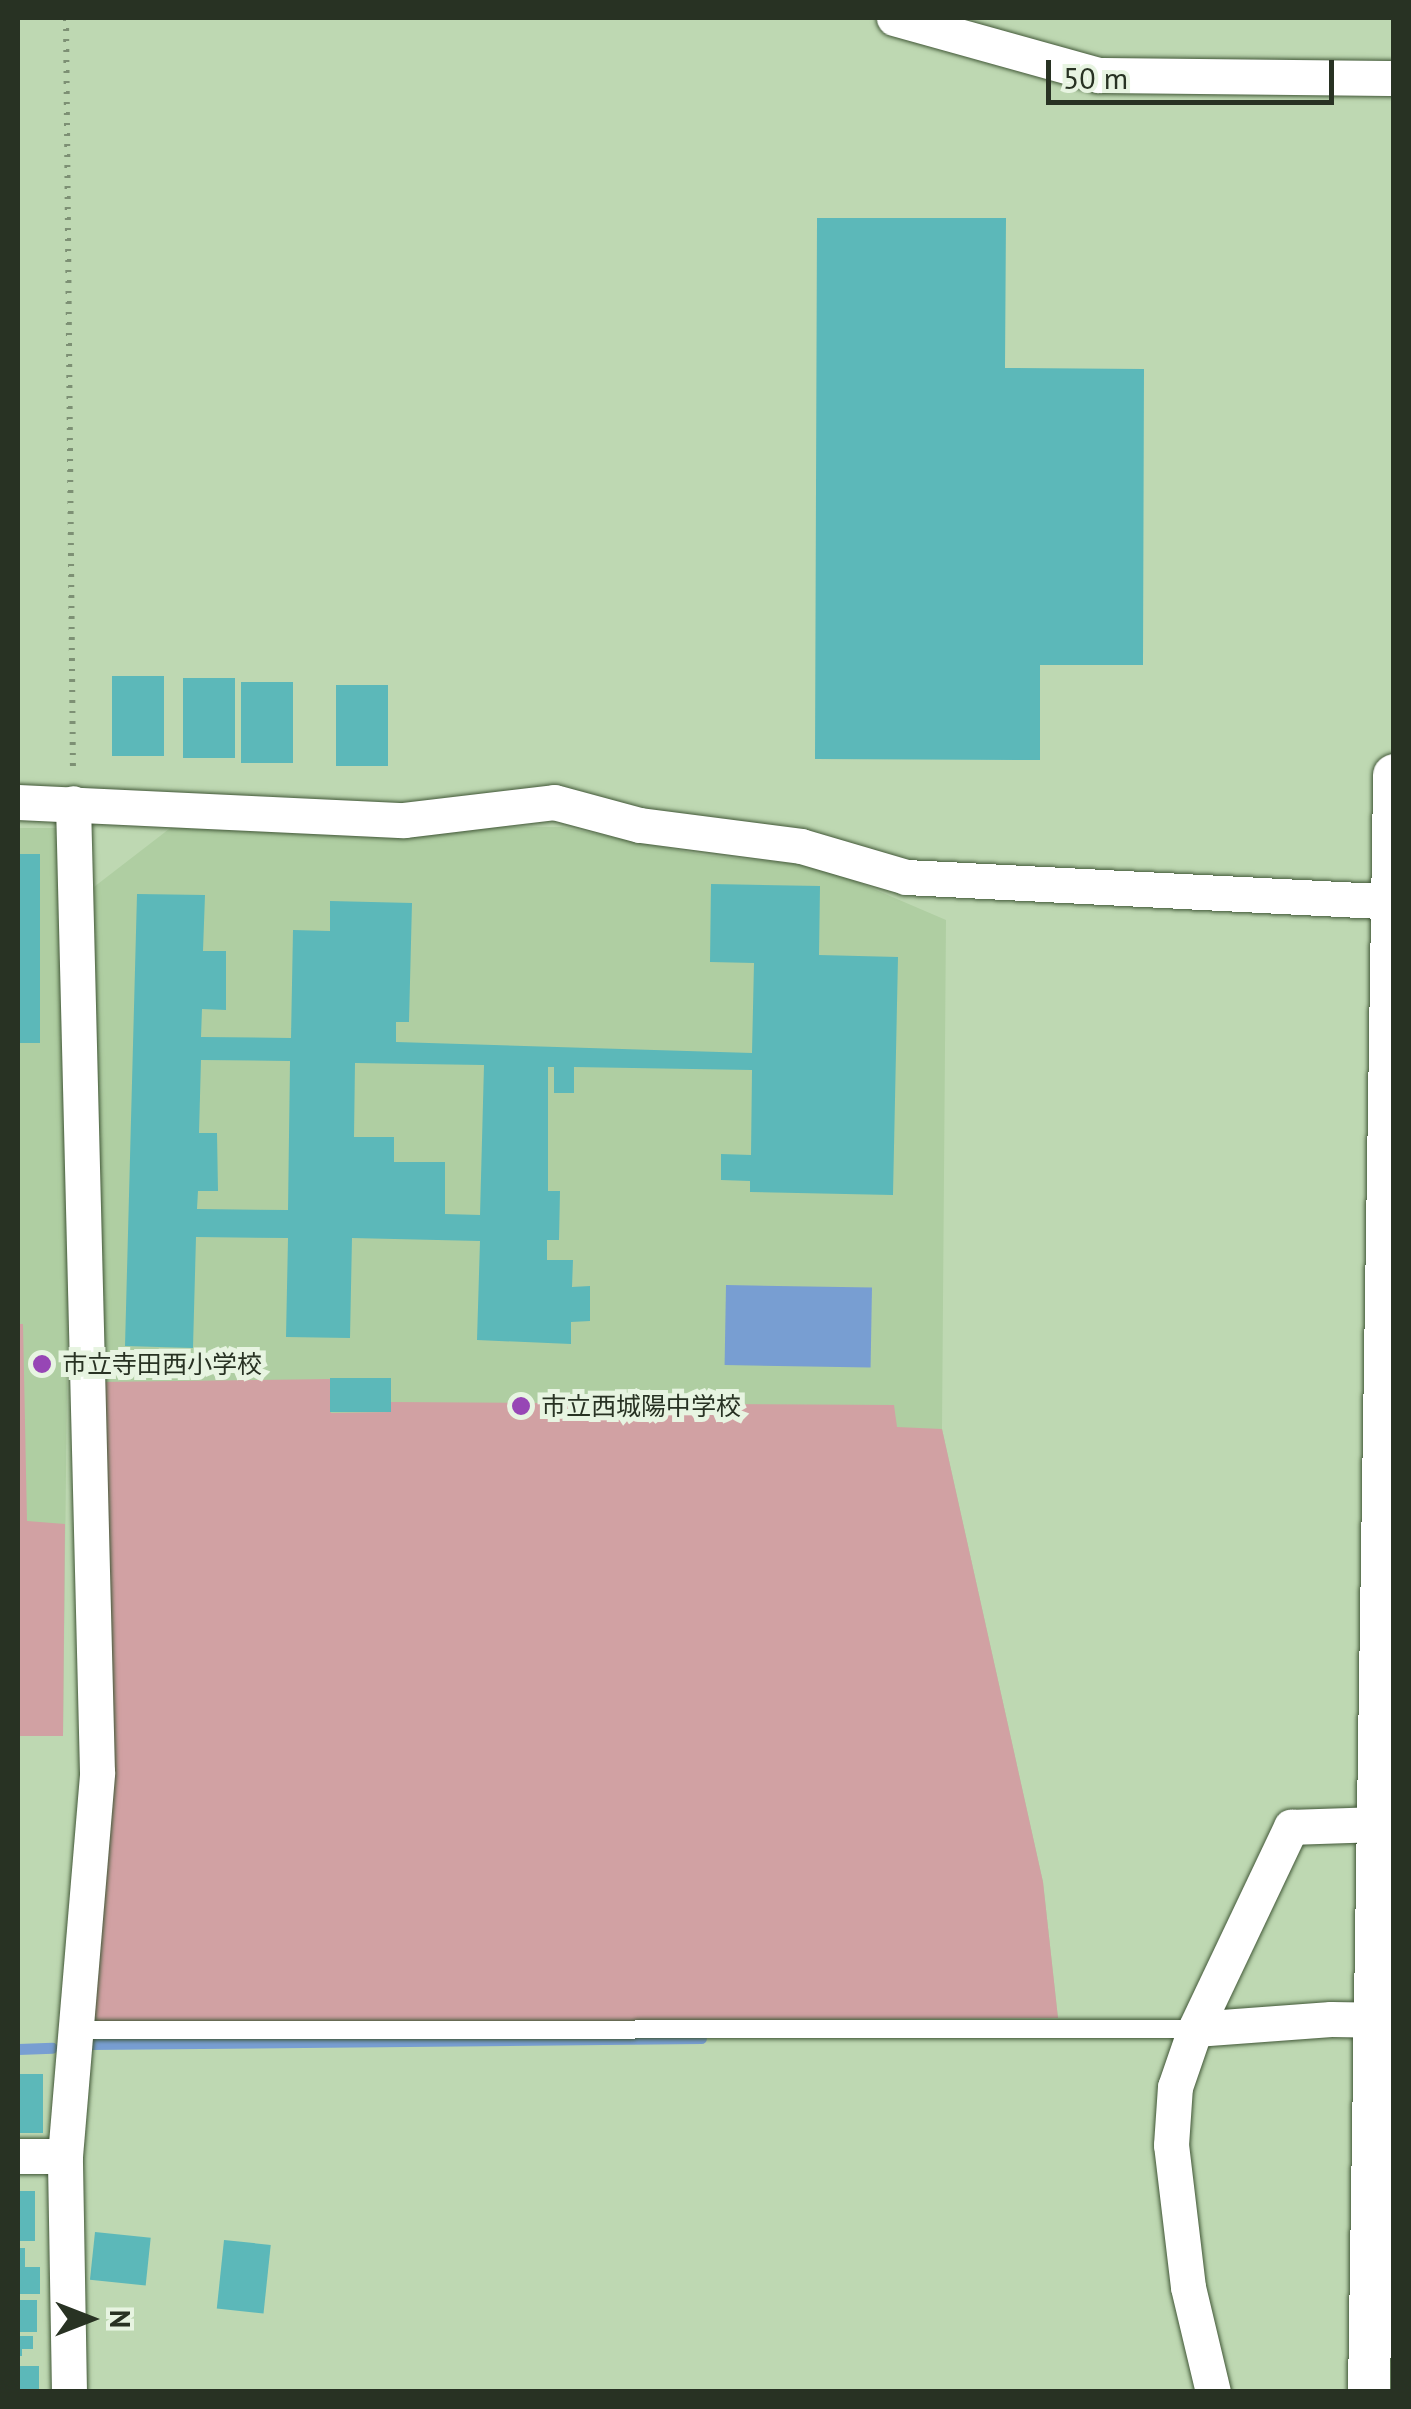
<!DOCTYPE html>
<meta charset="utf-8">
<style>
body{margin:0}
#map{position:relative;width:1411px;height:2409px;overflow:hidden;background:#bed8b2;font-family:"PT Sans","Noto Sans JP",sans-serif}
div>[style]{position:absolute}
.built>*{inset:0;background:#afcea2}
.green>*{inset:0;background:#d1a1a3}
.water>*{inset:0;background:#789ed2;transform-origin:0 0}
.stream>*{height:11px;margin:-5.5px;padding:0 5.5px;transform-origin:5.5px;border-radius:5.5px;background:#789ed2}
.building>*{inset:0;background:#5cb8b9;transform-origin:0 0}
.path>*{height:6px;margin-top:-3px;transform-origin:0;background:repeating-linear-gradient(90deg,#7d9074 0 2.5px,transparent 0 10.5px)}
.roads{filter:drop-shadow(0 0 2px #415737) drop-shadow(0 0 2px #415737)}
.service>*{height:18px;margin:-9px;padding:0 9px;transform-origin:9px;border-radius:9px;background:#fff}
.minor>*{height:35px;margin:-17.5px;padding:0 17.5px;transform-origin:17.5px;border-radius:17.5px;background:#fff}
.tertiary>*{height:42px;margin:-21px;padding:0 21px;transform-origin:21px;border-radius:21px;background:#fff}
.dots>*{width:28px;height:28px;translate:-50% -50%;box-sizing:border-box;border:5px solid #e7f4e1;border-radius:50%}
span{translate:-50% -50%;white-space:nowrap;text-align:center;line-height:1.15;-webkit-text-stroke:10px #e7f4e1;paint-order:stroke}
.poi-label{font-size:25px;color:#283223}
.left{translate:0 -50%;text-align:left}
.frame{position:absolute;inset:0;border:20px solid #283223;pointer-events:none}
.north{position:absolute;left:40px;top:2269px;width:100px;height:100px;-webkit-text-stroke:8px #e7f4e1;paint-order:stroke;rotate:90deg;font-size:28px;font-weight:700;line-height:40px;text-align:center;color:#283223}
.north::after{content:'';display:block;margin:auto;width:35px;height:45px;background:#283223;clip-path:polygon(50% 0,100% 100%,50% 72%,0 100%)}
.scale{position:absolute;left:1046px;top:60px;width:288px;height:45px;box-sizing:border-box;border:5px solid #283223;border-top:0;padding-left:12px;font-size:30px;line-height:35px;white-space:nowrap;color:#283223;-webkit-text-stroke:8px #e7f4e1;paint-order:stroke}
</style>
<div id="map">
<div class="built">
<i style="clip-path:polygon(173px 826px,562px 827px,703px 855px,820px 866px,946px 920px,942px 1429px,1043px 1882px,1058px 2018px,91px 2025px,90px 890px)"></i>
<i style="clip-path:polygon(18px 828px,57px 828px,69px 1204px,63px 1736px,18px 1736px)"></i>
</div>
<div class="green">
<i style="clip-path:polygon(18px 1324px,23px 1324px,27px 1521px,65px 1524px,63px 1736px,18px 1736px)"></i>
<i style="clip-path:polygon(330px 1379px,331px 1413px,390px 1412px,391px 1402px,894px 1405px,897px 1427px,942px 1429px,1043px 1882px,1058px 2018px,91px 2025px,98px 1382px)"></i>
</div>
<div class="water">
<i style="left:726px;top:1285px;width:146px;height:80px;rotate:1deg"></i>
</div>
<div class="stream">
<i style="left:90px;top:2044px;width:611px;rotate:-0.56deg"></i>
<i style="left:18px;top:2049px;width:34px;rotate:-2deg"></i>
</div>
<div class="building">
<i style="clip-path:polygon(817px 218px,1006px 218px,1005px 368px,1144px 369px,1143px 665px,1040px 665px,1040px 760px,815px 759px)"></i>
<i style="left:112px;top:676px;width:52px;height:80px"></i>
<i style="left:183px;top:678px;width:52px;height:80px"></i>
<i style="left:241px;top:682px;width:52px;height:81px"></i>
<i style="left:336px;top:685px;width:52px;height:81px"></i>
<i style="left:18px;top:854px;width:22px;height:189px"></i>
<i style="clip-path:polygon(evenodd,711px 884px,820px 886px,819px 955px,898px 957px,893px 1195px,750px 1192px,750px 1181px,721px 1180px,721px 1154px,751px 1155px,752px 1070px,574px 1067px,574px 1093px,554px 1093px,554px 1067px,548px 1067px,548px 1191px,560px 1191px,559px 1240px,547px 1240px,547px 1260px,573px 1260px,572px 1287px,590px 1286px,590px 1321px,571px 1322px,571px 1344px,477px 1340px,480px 1241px,352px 1238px,350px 1338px,286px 1337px,288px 1238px,196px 1237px,193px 1348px,125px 1346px,137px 894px,205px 895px,203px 951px,226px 951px,226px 1010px,202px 1009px,201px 1037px,291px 1038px,293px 930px,330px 931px,330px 901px,412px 903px,409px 1022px,396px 1022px,396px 1042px,752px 1053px,754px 963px,710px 962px,711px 884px,201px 1060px,290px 1061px,288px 1210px,197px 1209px,198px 1191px,218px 1191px,217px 1133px,199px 1133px,201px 1060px,711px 884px,355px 1063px,484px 1065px,480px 1215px,445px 1214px,445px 1162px,394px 1162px,394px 1137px,354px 1137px,355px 1063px)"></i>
<i style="left:391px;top:1378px;width:34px;height:61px;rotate:90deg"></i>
<i style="left:18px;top:2074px;width:25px;height:59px"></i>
<i style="left:18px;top:2191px;width:17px;height:50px"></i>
<i style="left:95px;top:2232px;width:56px;height:48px;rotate:6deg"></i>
<i style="left:224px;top:2240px;width:47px;height:69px;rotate:6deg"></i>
<i style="clip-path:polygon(18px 2248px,25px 2248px,25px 2267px,40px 2267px,40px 2294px,18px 2294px)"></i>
<i style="left:18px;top:2300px;width:19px;height:32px"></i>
<i style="clip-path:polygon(18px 2336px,33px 2336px,33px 2349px,22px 2349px,22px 2356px,18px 2356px)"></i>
<i style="left:18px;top:2366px;width:21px;height:26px"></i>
</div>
<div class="path">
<i style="left:66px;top:18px;width:754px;rotate:89.47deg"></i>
</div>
<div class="roads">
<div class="service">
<i style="left:78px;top:2030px;width:1117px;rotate:-0.05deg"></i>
</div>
<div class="minor">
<i style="left:894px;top:18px;width:212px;rotate:15.6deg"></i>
<i style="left:1098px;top:75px;width:296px;rotate:0.6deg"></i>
<i style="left:18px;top:802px;width:386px;rotate:2.7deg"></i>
<i style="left:404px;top:820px;width:151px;rotate:-6.8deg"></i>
<i style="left:554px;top:802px;width:89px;rotate:15deg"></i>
<i style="left:640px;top:825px;width:162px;rotate:7.4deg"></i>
<i style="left:801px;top:846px;width:109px;rotate:16.4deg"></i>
<i style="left:906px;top:877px;width:489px;rotate:2.9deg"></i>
<i style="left:1195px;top:2029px;width:136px;rotate:-4.2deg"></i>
<i style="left:1331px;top:2019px;width:63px;rotate:0.9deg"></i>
<i style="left:18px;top:2156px;width:47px"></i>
<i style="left:69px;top:2392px;width:236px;rotate:-91deg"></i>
<i style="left:65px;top:2156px;width:385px;rotate:-85.2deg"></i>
<i style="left:97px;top:1772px;width:969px;rotate:-91.42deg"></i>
<i style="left:1213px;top:2392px;width:108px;rotate:-103.4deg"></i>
<i style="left:1188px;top:2287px;width:143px;rotate:-96.8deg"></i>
<i style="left:1171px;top:2145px;width:58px;rotate:-86.1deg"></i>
<i style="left:1175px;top:2087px;width:61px;rotate:-71deg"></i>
<i style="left:1195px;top:2029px;width:224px;rotate:-64.6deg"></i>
<i style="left:1291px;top:1827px;width:86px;rotate:-2deg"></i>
</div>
<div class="tertiary">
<i style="left:1369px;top:2392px;width:1617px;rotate:-89.11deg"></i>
</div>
</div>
<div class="dots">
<i style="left:42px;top:1364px;background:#9746b5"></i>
<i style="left:521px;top:1406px;background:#9746b5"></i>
</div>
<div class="poi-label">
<span class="left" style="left:62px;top:1364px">市立寺田西小学校</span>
<span class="left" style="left:541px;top:1406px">市立西城陽中学校</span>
</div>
<div class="frame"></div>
<div class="north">N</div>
<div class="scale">50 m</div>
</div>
